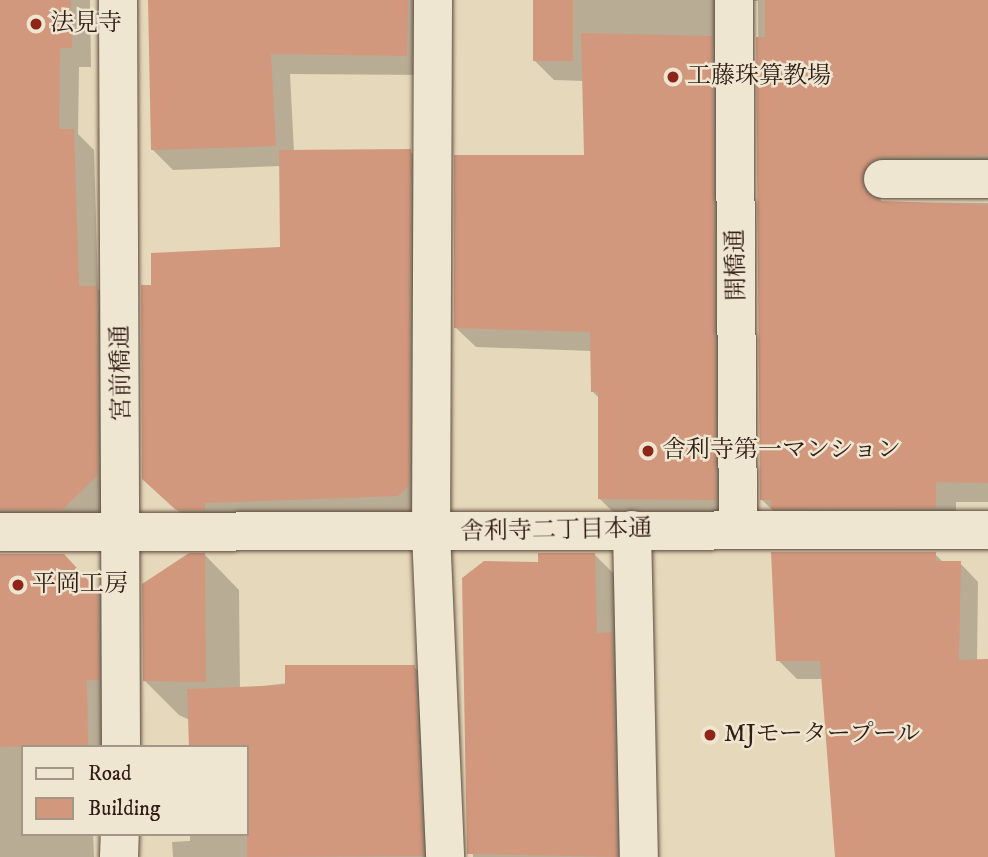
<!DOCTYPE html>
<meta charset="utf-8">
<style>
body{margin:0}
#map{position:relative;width:988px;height:857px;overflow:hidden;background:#e6d8ba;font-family:"IM FELL DW Pica","Noto Serif JP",serif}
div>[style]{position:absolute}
.shadow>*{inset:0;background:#0003}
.building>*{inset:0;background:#d2987e;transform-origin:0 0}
.roads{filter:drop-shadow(0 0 2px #5e4c3e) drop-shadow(0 0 2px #5e4c3e)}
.street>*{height:38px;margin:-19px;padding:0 19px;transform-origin:19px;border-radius:19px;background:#efe6d2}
.dots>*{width:19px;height:19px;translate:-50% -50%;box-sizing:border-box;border:4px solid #efe6d2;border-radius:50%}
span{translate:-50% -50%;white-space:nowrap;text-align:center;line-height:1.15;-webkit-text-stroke:5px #efe6d2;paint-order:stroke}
.poi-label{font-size:24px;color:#311d14}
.left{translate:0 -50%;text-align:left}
.street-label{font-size:24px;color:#311d14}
.legend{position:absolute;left:21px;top:745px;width:228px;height:91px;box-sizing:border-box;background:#efe6d2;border:2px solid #a39686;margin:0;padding:9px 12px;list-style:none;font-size:21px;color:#311d14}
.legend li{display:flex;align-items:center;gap:14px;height:35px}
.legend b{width:35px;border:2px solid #a39686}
</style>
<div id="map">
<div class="shadow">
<i style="clip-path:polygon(0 0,90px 0,91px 67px,79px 67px,78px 134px,94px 150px,98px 289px,116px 308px,117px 495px,82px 529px,0 549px)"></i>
<i style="clip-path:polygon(150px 0,428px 0,427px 75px,290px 74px,294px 152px,410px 151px,430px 171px,418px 515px,198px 529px,164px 498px,152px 287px,282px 248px,281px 166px,173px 170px,152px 149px)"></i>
<i style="clip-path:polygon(535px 0,988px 0,988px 177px,884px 188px,880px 202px,988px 203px,988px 502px,956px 502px,956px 528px,782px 519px,761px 499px,758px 1px,743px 1px,735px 519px,620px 519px,600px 499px,600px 399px,592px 391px,592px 351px,476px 347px,455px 327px,585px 157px,584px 81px,554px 80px,534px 60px)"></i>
<i style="clip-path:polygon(594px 554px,616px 576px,640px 857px,473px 857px,463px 579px)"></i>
<i style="clip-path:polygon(935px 554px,944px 563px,960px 563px,978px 582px,977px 661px,988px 661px,988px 857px,836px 857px,823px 679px,797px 679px,778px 660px)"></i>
<i style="clip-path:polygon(205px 555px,239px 590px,240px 689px,414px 667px,438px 691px,449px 857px,173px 857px,172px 842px,190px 841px,190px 834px,247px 834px,247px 747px,179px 715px,144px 680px)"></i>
<i style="clip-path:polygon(0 556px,84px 576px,118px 612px,107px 747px,23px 747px,23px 834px,93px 834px,94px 857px,0 857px)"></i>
</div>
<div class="building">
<i style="clip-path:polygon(0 0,71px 0,72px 48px,60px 48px,59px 129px,74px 129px,79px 286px,97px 286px,98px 475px,62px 510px,0 510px)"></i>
<i style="clip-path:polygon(148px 0,408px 0,407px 56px,271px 54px,276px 146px,151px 150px)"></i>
<i style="left:533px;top:0;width:40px;height:61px"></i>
<i style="clip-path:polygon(765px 0,988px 0,988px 155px,882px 157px,872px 160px,861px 178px,864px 190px,882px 201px,988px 205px,988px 483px,936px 482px,936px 508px,771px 509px,771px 500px,760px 500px,756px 37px,765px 37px)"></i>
<i style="clip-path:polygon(581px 33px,712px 36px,716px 500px,598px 499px,598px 392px,591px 392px,590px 332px,454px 328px,454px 155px,584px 155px)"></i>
<i style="clip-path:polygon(411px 149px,409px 485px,398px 496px,205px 503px,205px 510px,176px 510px,142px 479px,141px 285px,151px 285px,151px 253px,280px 247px,279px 150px)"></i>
<i style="clip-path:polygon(771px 552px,936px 552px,936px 561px,961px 561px,959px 660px,988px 659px,988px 857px,835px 857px,820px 661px,776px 661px)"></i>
<i style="clip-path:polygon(189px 553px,205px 553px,206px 682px,143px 681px,142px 584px)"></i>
<i style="clip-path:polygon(538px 553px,595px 553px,597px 633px,612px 632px,617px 857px,467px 854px,462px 578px,484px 561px,538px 562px)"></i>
<i style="clip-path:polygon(0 554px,64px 554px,98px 591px,99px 680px,87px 680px,88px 745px,0 747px)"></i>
<i style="clip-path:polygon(285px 665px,415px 665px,423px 856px,247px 857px,247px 747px,189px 747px,187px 689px,285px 685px)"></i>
</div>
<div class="roads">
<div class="street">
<i style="left:118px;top:0;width:747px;rotate:89.77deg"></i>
<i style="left:433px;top:0;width:533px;rotate:90.21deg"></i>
<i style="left:431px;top:533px;width:324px;rotate:87.5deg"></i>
<i style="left:734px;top:0;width:529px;rotate:89.57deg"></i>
<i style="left:883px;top:179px;width:105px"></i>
<i style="left:632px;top:530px;width:327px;rotate:88.8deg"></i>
<i style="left:0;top:532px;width:988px;rotate:-0.12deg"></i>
<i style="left:119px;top:857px;width:23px;rotate:-88deg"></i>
</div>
</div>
<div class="dots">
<i style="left:36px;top:24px;background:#8f2418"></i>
<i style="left:673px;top:77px;background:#8f2418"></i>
<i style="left:648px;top:451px;background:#8f2418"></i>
<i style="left:18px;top:585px;background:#8f2418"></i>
<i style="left:710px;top:735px;background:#8f2418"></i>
</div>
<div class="poi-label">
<span class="left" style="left:50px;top:24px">法見寺</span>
<span class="left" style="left:687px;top:77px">工藤珠算教場</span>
<span class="left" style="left:662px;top:451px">舎利寺第一マンション</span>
<span class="left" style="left:32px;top:585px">平岡工房</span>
<span class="left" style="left:724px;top:735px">MJモータープール</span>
</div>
<div class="street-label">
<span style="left:737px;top:265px;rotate:-91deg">開橋通</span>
<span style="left:122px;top:373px;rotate:-91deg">宮前橋通</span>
<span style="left:556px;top:531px;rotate:-1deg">舎利寺二丁目本通</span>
</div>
<ul class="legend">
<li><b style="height:9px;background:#efe6d2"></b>Road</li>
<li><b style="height:19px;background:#d2987e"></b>Building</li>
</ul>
</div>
